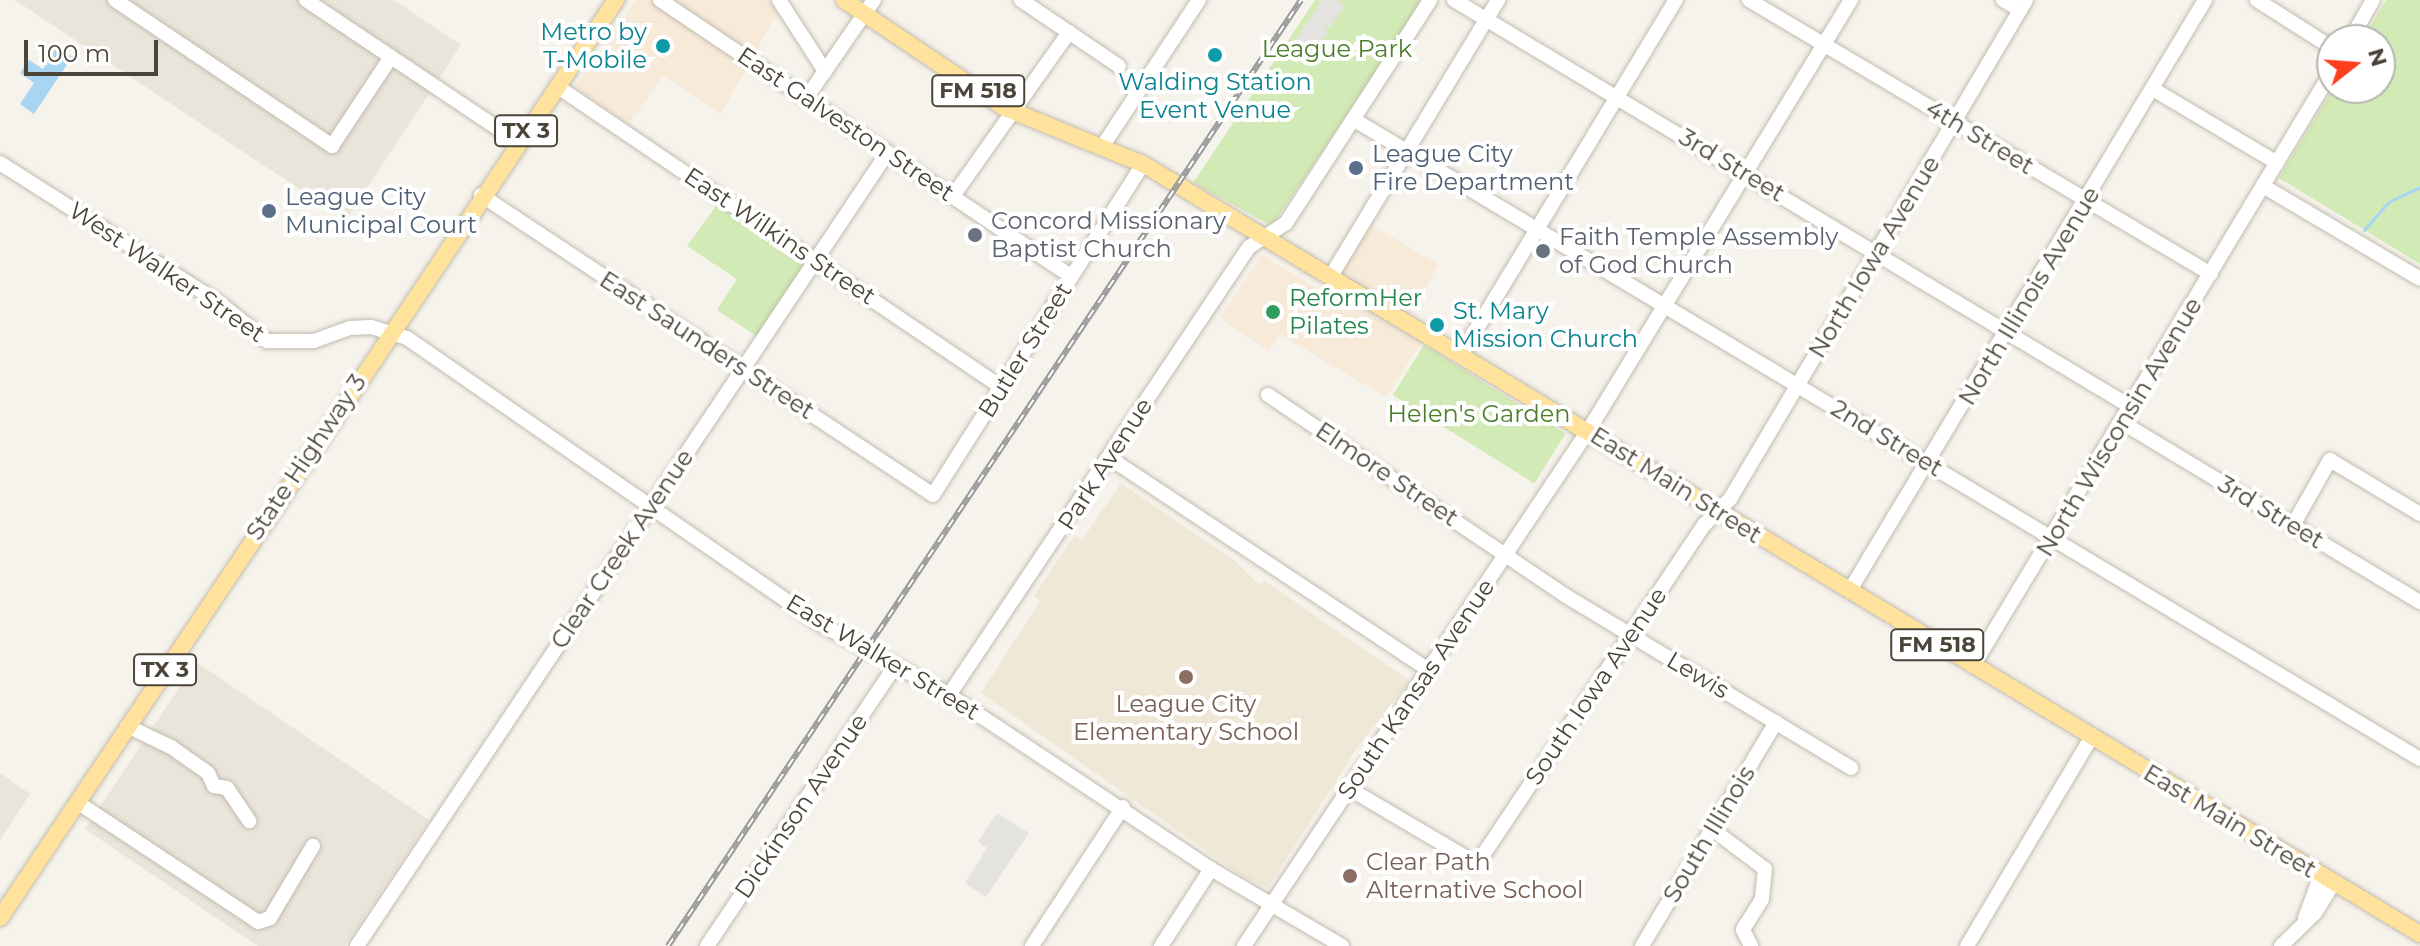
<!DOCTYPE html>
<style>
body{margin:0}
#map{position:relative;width:2420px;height:946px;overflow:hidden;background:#f6f3ec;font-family:Montserrat,sans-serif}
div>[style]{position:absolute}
.residential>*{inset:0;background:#eae5da}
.commercial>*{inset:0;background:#f7ead8}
.education>*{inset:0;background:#efe8d6}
.green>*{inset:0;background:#d2eab5;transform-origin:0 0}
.parking>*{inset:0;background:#e5e3e0}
.water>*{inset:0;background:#a9d4f2}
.stream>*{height:3px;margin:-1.5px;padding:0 1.5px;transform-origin:1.5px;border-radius:1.5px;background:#a9d4f2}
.roads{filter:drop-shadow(0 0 2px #c2bbae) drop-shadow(0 0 2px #c2bbae)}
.minor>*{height:14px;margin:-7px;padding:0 7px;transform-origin:7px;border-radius:7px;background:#fff}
.major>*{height:16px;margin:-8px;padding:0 8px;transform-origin:8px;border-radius:8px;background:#ffe39c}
.rail>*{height:6px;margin-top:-3px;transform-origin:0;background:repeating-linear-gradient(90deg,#fff 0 9px,#9a9a9a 0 18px);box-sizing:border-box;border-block:2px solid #9a9a9a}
.dots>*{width:22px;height:22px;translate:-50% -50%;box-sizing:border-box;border:4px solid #fff;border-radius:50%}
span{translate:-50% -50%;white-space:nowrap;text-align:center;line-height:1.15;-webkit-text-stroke:8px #fff;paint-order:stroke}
.shield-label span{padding:2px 6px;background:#fff;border:2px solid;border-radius:6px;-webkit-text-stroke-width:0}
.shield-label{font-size:22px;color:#4b4439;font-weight:700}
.culture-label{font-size:24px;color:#0d838f}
.right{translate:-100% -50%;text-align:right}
.left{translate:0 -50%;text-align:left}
.park-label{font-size:24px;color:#4a7f2a}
.street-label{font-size:24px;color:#4b4439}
.service-label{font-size:24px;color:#4e5e75}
.worship-label{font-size:24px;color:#5b616d}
.leisure-label{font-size:24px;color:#27864d}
.education-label{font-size:24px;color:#785e54}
.north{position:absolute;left:2316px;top:24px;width:80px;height:80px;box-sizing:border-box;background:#fff;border:2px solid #b7b4b0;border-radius:50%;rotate:73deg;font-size:22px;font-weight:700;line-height:32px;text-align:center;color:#4b4439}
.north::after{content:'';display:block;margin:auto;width:28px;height:36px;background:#fc3f1d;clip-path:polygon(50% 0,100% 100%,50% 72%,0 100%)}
.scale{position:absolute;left:24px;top:40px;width:134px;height:36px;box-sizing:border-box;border:4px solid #4b4439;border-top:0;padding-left:10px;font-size:24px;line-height:28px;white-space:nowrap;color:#4b4439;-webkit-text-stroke:6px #fff;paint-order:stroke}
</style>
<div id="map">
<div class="residential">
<i style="clip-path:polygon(15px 0,394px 0,461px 45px,346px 220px)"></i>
<i style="clip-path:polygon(196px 662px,429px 820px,345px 946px,258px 946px,85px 829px)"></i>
<i style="clip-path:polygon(0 773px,30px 794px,0 840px)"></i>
</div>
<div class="commercial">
<i style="clip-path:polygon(636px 0,768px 0,777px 13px,721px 114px,663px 75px,629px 124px,575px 88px)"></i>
<i style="clip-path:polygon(1370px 224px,1439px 265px,1400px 329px,1422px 342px,1386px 397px,1280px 335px,1269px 351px,1220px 318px,1262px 255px,1327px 294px)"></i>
</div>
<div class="education">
<i style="clip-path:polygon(1121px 483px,1235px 561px,1259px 585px,1265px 581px,1410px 681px,1357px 748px,1268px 888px,1245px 878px,981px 693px,1040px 601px,1034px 596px,1074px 536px,1082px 540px)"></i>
</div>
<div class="green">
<i style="clip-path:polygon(1315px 0,1424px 0,1272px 226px,1193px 183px)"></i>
<i style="clip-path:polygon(2386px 0,2420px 0,2420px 264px,2279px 178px,2333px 88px,2380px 88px,2380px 40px,2362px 40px)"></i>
<i style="clip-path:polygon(719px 202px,806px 264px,758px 337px,717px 310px,737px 279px,687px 246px)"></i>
<i style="left:1424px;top:345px;width:167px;height:59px;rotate:32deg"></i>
</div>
<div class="parking">
<i style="clip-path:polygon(1322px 0,1339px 0,1344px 7px,1330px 28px,1323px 24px,1328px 32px,1308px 62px,1301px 57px,1297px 64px,1289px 58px,1289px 50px)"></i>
<i style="clip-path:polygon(997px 813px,1029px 833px,986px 897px,965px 883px,987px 848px,978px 842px)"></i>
</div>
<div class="water">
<i style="clip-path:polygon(57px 47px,72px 57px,34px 114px,20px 104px,34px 83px,20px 73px,29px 60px,43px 69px)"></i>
</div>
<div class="stream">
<i style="left:2364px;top:230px;width:37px;rotate:-49deg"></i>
<i style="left:2388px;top:202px;width:35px;rotate:-25deg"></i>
</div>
<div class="roads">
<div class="minor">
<i style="left:115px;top:0;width:262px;rotate:33.9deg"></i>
<i style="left:332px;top:146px;width:107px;rotate:-56.5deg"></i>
<i style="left:306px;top:0;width:255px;rotate:33.8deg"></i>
<i style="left:660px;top:0;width:495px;rotate:33.9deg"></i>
<i style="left:779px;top:0;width:85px;rotate:57.1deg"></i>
<i style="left:1021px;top:0;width:118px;rotate:34deg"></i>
<i style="left:1454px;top:0;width:790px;rotate:31.01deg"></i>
<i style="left:1749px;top:0;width:537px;rotate:30.67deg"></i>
<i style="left:2003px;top:0;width:20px;rotate:30deg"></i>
<i style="left:2257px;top:0;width:89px;rotate:32.6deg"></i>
<i style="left:2350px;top:40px;width:46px;rotate:-60.1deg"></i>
<i style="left:558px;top:87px;width:535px;rotate:34.11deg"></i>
<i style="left:2153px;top:89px;width:144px;rotate:30.8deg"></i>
<i style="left:807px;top:97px;width:118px;rotate:-55.4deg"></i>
<i style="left:1353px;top:119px;width:1244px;rotate:30.96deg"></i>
<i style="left:1104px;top:144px;width:173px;rotate:-56.6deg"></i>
<i style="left:0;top:163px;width:259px;rotate:32.5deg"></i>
<i style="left:218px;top:302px;width:63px;rotate:38.5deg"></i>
<i style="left:267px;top:341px;width:47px"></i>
<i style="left:314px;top:341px;width:38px;rotate:-20deg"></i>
<i style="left:350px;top:328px;width:21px;rotate:-3deg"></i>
<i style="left:371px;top:327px;width:38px;rotate:17deg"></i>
<i style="left:407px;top:338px;width:499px;rotate:34.7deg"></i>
<i style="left:817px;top:622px;width:151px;rotate:28.9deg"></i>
<i style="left:949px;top:695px;width:315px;rotate:33.6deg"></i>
<i style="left:1211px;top:869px;width:152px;rotate:30.4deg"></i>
<i style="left:2263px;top:186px;width:182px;rotate:30.6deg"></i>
<i style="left:481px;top:195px;width:542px;rotate:33.57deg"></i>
<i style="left:933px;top:495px;width:392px;rotate:-57.6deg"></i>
<i style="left:953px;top:196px;width:201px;rotate:-54.7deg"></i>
<i style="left:1331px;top:276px;width:323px;rotate:-58.8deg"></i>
<i style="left:1462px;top:353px;width:413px;rotate:-58.8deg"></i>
<i style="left:1268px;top:395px;width:359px;rotate:34deg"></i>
<i style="left:1566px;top:596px;width:333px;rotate:31.1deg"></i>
<i style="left:2123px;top:423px;width:347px;rotate:31.1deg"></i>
<i style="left:1108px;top:457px;width:384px;rotate:33.6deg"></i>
<i style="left:2293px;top:525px;width:75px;rotate:-60.4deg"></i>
<i style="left:2330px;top:460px;width:105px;rotate:31deg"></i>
<i style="left:1850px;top:590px;width:689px;rotate:-58.96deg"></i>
<i style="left:1973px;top:666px;width:695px;rotate:-58.89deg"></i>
<i style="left:949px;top:695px;width:539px;rotate:-56.19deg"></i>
<i style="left:1249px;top:247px;width:44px;rotate:-33deg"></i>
<i style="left:1286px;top:223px;width:265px;rotate:-57.1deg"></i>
<i style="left:127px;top:726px;width:49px;rotate:25.5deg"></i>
<i style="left:171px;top:747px;width:45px;rotate:35.1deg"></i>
<i style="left:208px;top:773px;width:14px;rotate:65deg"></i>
<i style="left:214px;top:786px;width:13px;rotate:9deg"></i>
<i style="left:227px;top:788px;width:40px;rotate:56deg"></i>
<i style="left:1350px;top:789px;width:147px;rotate:30.6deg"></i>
<i style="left:1477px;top:864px;width:409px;rotate:-56.2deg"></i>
<i style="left:1705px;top:524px;width:35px;rotate:-45deg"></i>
<i style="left:1730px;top:499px;width:580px;rotate:-59.32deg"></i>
<i style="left:77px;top:802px;width:217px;rotate:33.5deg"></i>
<i style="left:258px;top:922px;width:13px;rotate:-18deg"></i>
<i style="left:270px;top:918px;width:84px;rotate:-59.2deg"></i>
<i style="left:1712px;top:829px;width:66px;rotate:37deg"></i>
<i style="left:1765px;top:869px;width:30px;rotate:96deg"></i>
<i style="left:1762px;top:899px;width:36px;rotate:122deg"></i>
<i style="left:1743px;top:930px;width:18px;rotate:63deg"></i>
<i style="left:2305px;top:918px;width:46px;rotate:-69.6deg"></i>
<i style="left:357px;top:946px;width:955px;rotate:-56.23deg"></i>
<i style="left:707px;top:946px;width:337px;rotate:-56.1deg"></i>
<i style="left:1032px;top:946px;width:166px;rotate:-56.8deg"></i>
<i style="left:1161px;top:946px;width:92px;rotate:-57deg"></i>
<i style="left:1244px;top:946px;width:619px;rotate:-56.26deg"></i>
<i style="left:1588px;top:431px;width:505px;rotate:-58.61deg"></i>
<i style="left:1642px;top:946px;width:261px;rotate:-59.1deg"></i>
<i style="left:1967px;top:946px;width:242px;rotate:-59.2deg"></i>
<i style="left:2281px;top:946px;width:47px;rotate:-44.1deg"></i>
<i style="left:2315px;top:913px;width:36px;rotate:-58deg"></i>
</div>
<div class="major">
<i style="left:844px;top:0;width:192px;rotate:33.9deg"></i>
<i style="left:1003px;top:107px;width:151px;rotate:22.2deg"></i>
<i style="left:1143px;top:164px;width:1491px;rotate:31.09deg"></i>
<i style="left:0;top:918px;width:1106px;rotate:-56.14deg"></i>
</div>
</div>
<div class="rail">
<i style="left:668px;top:946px;width:1138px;rotate:-56.21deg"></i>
</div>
<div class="dots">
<i style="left:663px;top:46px;background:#0f9aa8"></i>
<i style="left:1215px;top:55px;background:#0f9aa8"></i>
<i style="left:1356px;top:168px;background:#5c6f8a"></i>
<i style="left:269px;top:211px;background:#5c6f8a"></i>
<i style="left:975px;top:235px;background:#6b7280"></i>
<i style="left:1543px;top:251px;background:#6b7280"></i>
<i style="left:1273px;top:312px;background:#2e9e5b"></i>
<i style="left:1437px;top:325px;background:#0f9aa8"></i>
<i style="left:1186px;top:677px;background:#8d6e63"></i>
<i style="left:1350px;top:876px;background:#8d6e63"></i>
</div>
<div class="shield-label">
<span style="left:978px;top:91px">FM 518</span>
<span style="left:526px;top:131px">TX 3</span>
<span style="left:1937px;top:645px">FM 518</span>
<span style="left:165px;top:670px">TX 3</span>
</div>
<div class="culture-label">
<span class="right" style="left:647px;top:46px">Metro by<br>T-Mobile</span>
<span style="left:1215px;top:96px">Walding Station<br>Event Venue</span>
<span class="left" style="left:1453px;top:325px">St. Mary<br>Mission Church</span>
</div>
<div class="park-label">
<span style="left:1337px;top:49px">League Park</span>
<span style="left:1479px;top:414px">Helen's Garden</span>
</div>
<div class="street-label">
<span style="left:846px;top:124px;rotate:34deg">East Galveston Street</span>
<span style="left:1980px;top:137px;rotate:31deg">4th Street</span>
<span style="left:1732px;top:165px;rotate:31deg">3rd Street</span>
<span style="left:780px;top:236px;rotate:34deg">East Wilkins Street</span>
<span style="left:1874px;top:257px;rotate:-59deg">North Iowa Avenue</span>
<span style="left:167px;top:272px;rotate:34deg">West Walker Street</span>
<span style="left:2029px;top:296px;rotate:-59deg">North Illinois Avenue</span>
<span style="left:707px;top:345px;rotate:33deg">East Saunders Street</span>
<span style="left:1025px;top:350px;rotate:-58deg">Butler Street</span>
<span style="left:2119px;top:427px;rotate:-59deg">North Wisconsin Avenue</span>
<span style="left:1887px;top:438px;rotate:31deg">2nd Street</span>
<span style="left:306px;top:457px;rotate:-56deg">State Highway 3</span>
<span style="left:1105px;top:464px;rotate:-57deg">Park Avenue</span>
<span style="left:1387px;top:474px;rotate:34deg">Elmore Street</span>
<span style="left:1676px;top:485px;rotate:32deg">East Main Street</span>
<span style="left:2271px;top:512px;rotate:31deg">3rd Street</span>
<span style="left:622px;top:549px;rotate:-56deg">Clear Creek Avenue</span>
<span style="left:883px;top:657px;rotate:31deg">East Walker Street</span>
<span style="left:1698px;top:675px;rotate:31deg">Lewis</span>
<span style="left:1596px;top:686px;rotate:-56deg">South Iowa Avenue</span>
<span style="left:1416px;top:689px;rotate:-56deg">South Kansas Avenue</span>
<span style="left:801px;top:806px;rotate:-56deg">Dickinson Avenue</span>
<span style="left:2230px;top:821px;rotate:31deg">East Main Street</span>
<span style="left:1709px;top:834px;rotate:-59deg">South Illinois</span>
</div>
<div class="service-label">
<span class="left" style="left:1372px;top:168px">League City<br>Fire Department</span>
<span class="left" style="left:285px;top:211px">League City<br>Municipal Court</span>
</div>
<div class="worship-label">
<span class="left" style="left:991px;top:235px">Concord Missionary<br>Baptist Church</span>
<span class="left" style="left:1559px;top:251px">Faith Temple Assembly<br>of God Church</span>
</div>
<div class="leisure-label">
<span class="left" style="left:1289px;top:312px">ReformHer<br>Pilates</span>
</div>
<div class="education-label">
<span style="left:1186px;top:718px">League City<br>Elementary School</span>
<span class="left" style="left:1366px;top:876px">Clear Path<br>Alternative School</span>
</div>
<div class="north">N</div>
<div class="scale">100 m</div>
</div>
